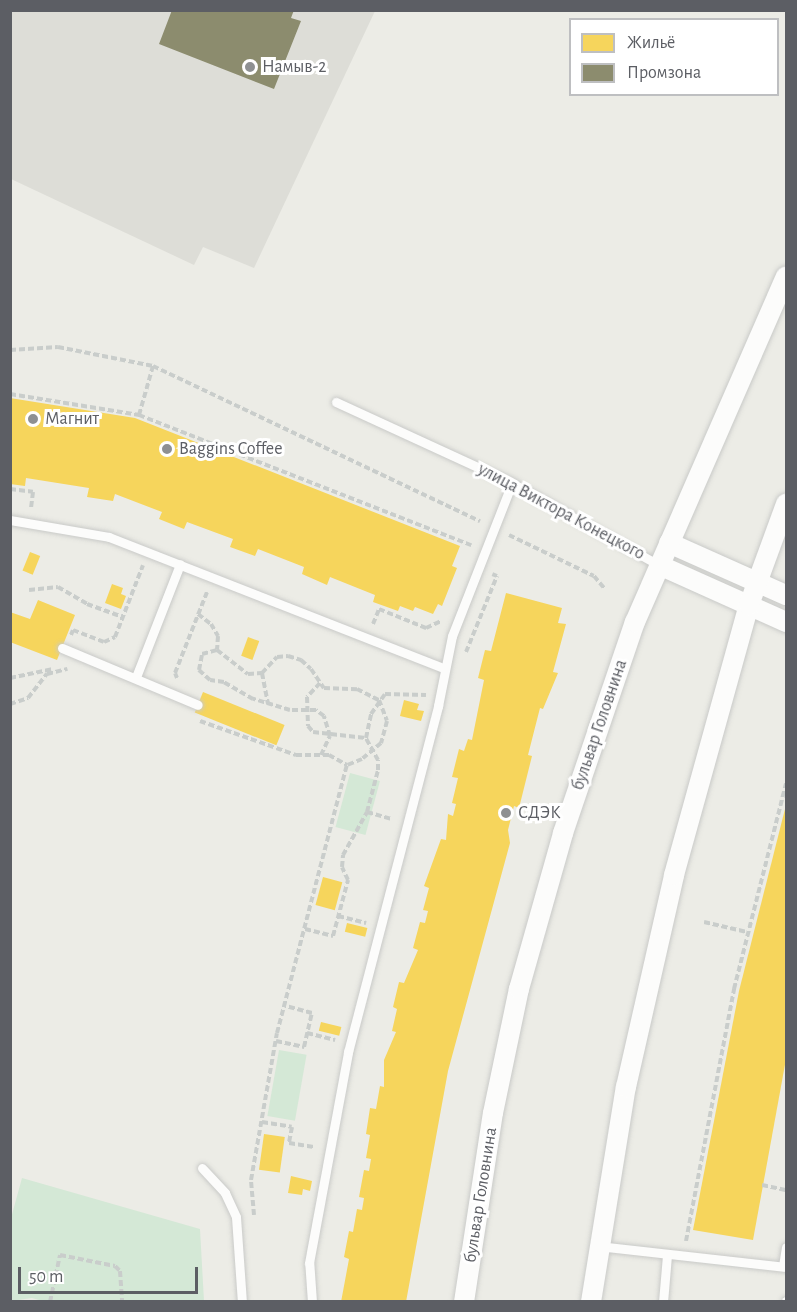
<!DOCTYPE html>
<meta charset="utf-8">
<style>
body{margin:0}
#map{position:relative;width:797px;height:1312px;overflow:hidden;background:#ecece6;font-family:"Alegreya Sans",sans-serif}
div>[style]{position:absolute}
.industrial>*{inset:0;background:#ddddd7}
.green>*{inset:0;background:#d4e8d6;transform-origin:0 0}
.homes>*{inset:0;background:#f6d55c;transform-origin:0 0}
.industry>*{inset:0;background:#8c8c6e}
.path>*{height:4px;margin-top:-2px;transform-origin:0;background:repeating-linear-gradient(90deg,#c9cdcb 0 6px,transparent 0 9px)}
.roads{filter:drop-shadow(0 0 2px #c9cac8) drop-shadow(0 0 2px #c9cac8)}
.service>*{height:9px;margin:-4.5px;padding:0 4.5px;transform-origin:4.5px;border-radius:4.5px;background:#fcfcfb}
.minor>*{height:20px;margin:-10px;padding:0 10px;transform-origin:10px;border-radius:10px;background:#fcfcfb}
.dots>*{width:16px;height:16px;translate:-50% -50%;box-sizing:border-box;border:3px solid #fff;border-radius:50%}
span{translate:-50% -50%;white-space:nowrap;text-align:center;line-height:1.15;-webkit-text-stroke:6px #fff;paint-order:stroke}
.poi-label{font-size:18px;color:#5c5e64}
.left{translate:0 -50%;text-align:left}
.street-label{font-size:18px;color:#5c5e64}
.frame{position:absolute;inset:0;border:12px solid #5c5e64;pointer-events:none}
.legend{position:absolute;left:569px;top:18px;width:210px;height:78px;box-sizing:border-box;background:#fff;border:2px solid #bebfc1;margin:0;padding:8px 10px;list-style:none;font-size:18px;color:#5c5e64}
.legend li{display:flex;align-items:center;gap:12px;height:30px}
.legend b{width:30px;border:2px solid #bebfc1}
.scale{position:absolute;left:18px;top:1267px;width:180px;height:27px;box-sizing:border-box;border:3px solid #5c5e64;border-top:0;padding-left:8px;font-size:18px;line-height:21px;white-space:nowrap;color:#5c5e64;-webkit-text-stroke:4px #fff;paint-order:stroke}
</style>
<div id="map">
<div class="industrial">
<i style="clip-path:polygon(11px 11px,375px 11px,254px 268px,203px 247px,194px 265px,11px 179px)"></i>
</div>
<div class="green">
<i style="left:350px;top:773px;width:31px;height:56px;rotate:15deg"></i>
<i style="left:279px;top:1050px;width:28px;height:67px;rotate:10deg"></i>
<i style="clip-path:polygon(22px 1178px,200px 1229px,204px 1301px,46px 1302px,32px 1298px,11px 1301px,11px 1218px)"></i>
</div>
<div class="homes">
<i style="clip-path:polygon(10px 398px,135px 418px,460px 546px,452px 566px,457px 568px,442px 606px,438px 604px,433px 614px,415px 607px,413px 611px,400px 606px,398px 611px,373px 602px,375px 595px,330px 577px,327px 585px,302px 574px,304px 567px,258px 549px,255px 556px,230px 547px,233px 539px,187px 522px,184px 529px,159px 519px,162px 512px,115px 494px,113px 501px,87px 497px,89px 488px,26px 478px,25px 486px,10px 484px)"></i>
<i style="left:30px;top:552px;width:11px;height:20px;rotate:22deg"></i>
<i style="clip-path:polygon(112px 584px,123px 588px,121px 594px,126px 596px,121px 609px,105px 603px)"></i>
<i style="clip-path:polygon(506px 593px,562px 608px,558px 623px,566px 624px,553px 672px,558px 673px,543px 709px,540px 708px,528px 755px,532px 756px,519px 808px,514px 806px,508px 830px,510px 843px,448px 1071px,406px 1302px,341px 1302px,349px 1259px,344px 1257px,349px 1231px,353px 1232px,357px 1209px,362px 1210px,364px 1198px,359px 1197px,364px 1170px,369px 1171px,371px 1159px,366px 1158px,370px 1135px,366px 1134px,370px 1108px,376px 1109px,380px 1086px,384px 1087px,384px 1060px,396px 1032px,392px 1031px,397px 1009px,393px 1007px,399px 982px,404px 983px,418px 950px,413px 948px,420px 922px,425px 923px,428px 911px,423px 910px,429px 888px,424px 886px,441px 839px,446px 840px,448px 814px,453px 816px,456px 804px,452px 803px,458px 778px,452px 777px,459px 749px,464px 751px,468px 739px,472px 740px,484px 680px,478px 678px,485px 650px,491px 651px)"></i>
<i style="clip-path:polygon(38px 600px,75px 615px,57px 660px,10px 642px,10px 612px,30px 619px)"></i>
<i style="left:248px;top:637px;width:12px;height:20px;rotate:20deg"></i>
<i style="left:203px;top:692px;width:88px;height:22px;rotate:22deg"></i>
<i style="clip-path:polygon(404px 700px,419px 704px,417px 710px,424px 711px,421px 721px,400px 716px)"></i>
<i style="clip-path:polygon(786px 805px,786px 1059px,753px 1240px,693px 1230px,739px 991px)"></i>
<i style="left:323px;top:877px;width:20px;height:29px;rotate:15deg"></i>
<i style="left:347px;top:923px;width:21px;height:9px;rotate:14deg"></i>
<i style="left:321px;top:1022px;width:21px;height:9px;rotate:14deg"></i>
<i style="left:264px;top:1134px;width:21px;height:36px;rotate:8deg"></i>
<i style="clip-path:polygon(291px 1176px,312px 1181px,310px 1191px,303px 1189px,302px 1195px,288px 1193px)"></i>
</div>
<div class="industry">
<i style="clip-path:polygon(172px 10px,294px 10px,291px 18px,301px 21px,274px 89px,159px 44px)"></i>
</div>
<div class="path">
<i style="left:10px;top:350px;width:48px;rotate:-3.6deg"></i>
<i style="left:58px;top:347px;width:97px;rotate:11.3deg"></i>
<i style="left:153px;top:366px;width:362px;rotate:25.4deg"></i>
<i style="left:10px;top:394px;width:131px;rotate:9.2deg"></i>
<i style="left:139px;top:415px;width:357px;rotate:21.4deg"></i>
<i style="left:139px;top:415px;width:51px;rotate:-74.1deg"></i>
<i style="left:10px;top:489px;width:23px;rotate:7deg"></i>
<i style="left:33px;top:492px;width:16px;rotate:97deg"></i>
<i style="left:509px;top:535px;width:94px;rotate:25.8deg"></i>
<i style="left:594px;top:576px;width:16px;rotate:50deg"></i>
<i style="left:29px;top:590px;width:29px;rotate:-6deg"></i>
<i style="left:58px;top:587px;width:34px;rotate:30deg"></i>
<i style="left:87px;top:604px;width:38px;rotate:20deg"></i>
<i style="left:198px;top:614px;width:16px;rotate:38deg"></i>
<i style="left:211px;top:624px;width:14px;rotate:60deg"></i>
<i style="left:218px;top:636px;width:14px;rotate:94deg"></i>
<i style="left:373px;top:624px;width:16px;rotate:-68deg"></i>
<i style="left:379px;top:609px;width:51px;rotate:22deg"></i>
<i style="left:426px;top:628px;width:17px;rotate:-25deg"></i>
<i style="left:71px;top:635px;width:5px;rotate:-68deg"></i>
<i style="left:73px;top:630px;width:33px;rotate:21deg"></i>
<i style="left:104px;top:642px;width:12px;rotate:-24deg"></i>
<i style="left:115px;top:637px;width:77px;rotate:-68.7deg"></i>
<i style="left:466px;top:652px;width:82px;rotate:-67.8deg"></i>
<i style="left:497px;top:576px;width:5px;rotate:-158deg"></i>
<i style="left:262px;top:673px;width:32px;rotate:79deg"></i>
<i style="left:10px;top:678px;width:44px;rotate:-11.8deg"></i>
<i style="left:177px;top:678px;width:5px;rotate:-112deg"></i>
<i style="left:175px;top:673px;width:87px;rotate:-68.4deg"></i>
<i style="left:320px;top:683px;width:19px;rotate:133deg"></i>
<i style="left:307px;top:697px;width:29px;rotate:88deg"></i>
<i style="left:308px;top:726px;width:8px;rotate:50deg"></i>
<i style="left:313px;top:732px;width:53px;rotate:6.5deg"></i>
<i style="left:10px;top:704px;width:19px;rotate:-18deg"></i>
<i style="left:28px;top:698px;width:31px;rotate:-52deg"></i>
<i style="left:47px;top:674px;width:21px;rotate:-14deg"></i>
<i style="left:200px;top:721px;width:102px;rotate:19.5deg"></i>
<i style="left:296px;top:755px;width:33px"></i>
<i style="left:329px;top:755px;width:21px;rotate:29deg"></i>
<i style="left:321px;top:755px;width:21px;rotate:-65deg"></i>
<i style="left:330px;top:736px;width:21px;rotate:-107deg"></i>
<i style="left:324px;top:716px;width:10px;rotate:-143deg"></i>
<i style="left:316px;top:710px;width:26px;rotate:180deg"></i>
<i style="left:290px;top:710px;width:39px;rotate:-163deg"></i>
<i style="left:253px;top:699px;width:34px;rotate:-150deg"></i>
<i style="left:224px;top:682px;width:14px;rotate:-172deg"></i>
<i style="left:210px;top:680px;width:15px;rotate:-138deg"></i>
<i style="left:199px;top:670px;width:16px;rotate:-79deg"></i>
<i style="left:202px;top:654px;width:16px;rotate:-15deg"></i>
<i style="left:217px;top:650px;width:39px;rotate:38deg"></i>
<i style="left:248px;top:674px;width:14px;rotate:-4deg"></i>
<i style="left:262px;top:673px;width:22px;rotate:-47deg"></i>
<i style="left:277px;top:657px;width:11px;rotate:-5deg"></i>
<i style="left:288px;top:656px;width:14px;rotate:17deg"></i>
<i style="left:301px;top:660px;width:13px;rotate:42deg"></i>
<i style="left:311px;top:669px;width:23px;rotate:56deg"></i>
<i style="left:324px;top:688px;width:33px;rotate:2deg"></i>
<i style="left:357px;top:689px;width:25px;rotate:27deg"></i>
<i style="left:379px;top:700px;width:22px;rotate:69deg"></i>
<i style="left:387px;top:721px;width:23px;rotate:105deg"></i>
<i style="left:381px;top:743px;width:25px;rotate:140deg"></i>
<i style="left:362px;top:759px;width:16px;rotate:158deg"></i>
<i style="left:367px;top:812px;width:26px;rotate:16deg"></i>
<i style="left:338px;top:916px;width:29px;rotate:14deg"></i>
<i style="left:704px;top:922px;width:44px;rotate:13.1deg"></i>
<i style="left:305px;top:929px;width:29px;rotate:14deg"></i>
<i style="left:333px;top:936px;width:58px;rotate:-75deg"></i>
<i style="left:348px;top:880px;width:14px;rotate:-115deg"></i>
<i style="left:342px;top:867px;width:12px;rotate:-85deg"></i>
<i style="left:343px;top:855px;width:49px;rotate:-60.8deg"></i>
<i style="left:367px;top:812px;width:43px;rotate:-75.3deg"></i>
<i style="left:378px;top:770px;width:10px;rotate:-90deg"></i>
<i style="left:378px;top:760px;width:25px;rotate:-119deg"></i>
<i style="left:366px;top:738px;width:25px;rotate:-78deg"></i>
<i style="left:371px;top:714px;width:24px;rotate:-55deg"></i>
<i style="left:385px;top:694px;width:41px;rotate:1.4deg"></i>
<i style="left:307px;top:1033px;width:29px;rotate:14deg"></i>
<i style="left:276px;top:1041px;width:29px;rotate:12deg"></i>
<i style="left:304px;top:1047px;width:35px;rotate:-77deg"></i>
<i style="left:312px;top:1013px;width:28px;rotate:-165deg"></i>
<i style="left:785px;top:1067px;width:1px"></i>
<i style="left:262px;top:1122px;width:30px;rotate:9deg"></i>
<i style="left:292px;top:1127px;width:16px;rotate:101deg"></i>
<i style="left:289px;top:1143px;width:25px;rotate:9deg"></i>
<i style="left:762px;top:1185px;width:25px;rotate:12deg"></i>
<i style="left:254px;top:1215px;width:35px;rotate:-95deg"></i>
<i style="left:251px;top:1180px;width:149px;rotate:-80deg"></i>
<i style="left:277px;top:1033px;width:277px;rotate:-75.4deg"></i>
<i style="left:686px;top:1241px;width:257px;rotate:-79.2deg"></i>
<i style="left:734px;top:989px;width:212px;rotate:-75.8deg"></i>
<i style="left:50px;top:1302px;width:48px;rotate:-78deg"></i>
<i style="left:60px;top:1255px;width:56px;rotate:11.3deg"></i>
<i style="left:115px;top:1266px;width:7px;rotate:45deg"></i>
<i style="left:120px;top:1271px;width:31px;rotate:86deg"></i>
</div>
<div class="roads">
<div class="service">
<i style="left:336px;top:402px;width:194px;rotate:24.7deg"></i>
<i style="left:512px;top:483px;width:168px;rotate:29.2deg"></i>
<i style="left:10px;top:520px;width:100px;rotate:9.7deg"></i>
<i style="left:109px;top:537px;width:359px;rotate:21.4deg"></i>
<i style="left:62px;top:648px;width:147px;rotate:22.7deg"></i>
<i style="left:136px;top:677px;width:121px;rotate:-68.7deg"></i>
<i style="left:202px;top:1168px;width:34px;rotate:47deg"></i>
<i style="left:225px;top:1193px;width:26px;rotate:65deg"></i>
<i style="left:236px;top:1217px;width:85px;rotate:86deg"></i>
<i style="left:598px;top:1246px;width:189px;rotate:6.4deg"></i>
<i style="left:783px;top:1266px;width:19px;rotate:-81deg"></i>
<i style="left:312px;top:1302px;width:39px;rotate:-94deg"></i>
<i style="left:309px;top:1263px;width:215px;rotate:-79.5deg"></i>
<i style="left:348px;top:1052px;width:358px;rotate:-75.4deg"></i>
<i style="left:438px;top:706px;width:71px;rotate:-78.7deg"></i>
<i style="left:452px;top:636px;width:164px;rotate:-68.6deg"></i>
<i style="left:663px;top:1302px;width:47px;rotate:-85.1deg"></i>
<i style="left:786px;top:1302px;width:1px;rotate:-90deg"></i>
</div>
<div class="minor">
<i style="left:669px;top:543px;width:128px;rotate:24deg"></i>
<i style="left:659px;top:565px;width:139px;rotate:24.2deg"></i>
<i style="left:464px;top:1302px;width:191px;rotate:-81.3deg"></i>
<i style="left:493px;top:1113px;width:127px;rotate:-78.2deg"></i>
<i style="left:519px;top:989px;width:162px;rotate:-74.2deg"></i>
<i style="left:563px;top:833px;width:223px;rotate:-71.2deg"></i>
<i style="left:635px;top:622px;width:377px;rotate:-66.4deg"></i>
<i style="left:591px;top:1302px;width:218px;rotate:-80.8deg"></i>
<i style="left:626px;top:1087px;width:217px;rotate:-77.2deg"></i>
<i style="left:674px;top:875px;width:280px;rotate:-74.5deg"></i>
<i style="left:749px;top:605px;width:108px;rotate:-69.9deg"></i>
</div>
</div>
<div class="dots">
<i style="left:250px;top:67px;background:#8e9092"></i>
<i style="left:33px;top:419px;background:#8e9092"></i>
<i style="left:167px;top:449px;background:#8e9092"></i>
<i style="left:506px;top:813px;background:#8e9092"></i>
</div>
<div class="poi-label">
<span class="left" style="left:262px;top:67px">Намыв-2</span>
<span class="left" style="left:45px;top:419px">Магнит</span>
<span class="left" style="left:179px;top:449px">Baggins Coffee</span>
<span class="left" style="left:518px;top:813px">СДЭК</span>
</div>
<div class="street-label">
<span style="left:561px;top:512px;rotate:28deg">улица Виктора Конецкого</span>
<span style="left:600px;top:725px;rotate:-71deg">бульвар Головнина</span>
<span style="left:481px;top:1195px;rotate:-81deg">бульвар Головнина</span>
</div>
<div class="frame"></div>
<ul class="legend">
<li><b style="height:16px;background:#f6d55c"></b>Жильё</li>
<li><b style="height:16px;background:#8c8c6e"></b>Промзона</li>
</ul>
<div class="scale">50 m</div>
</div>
